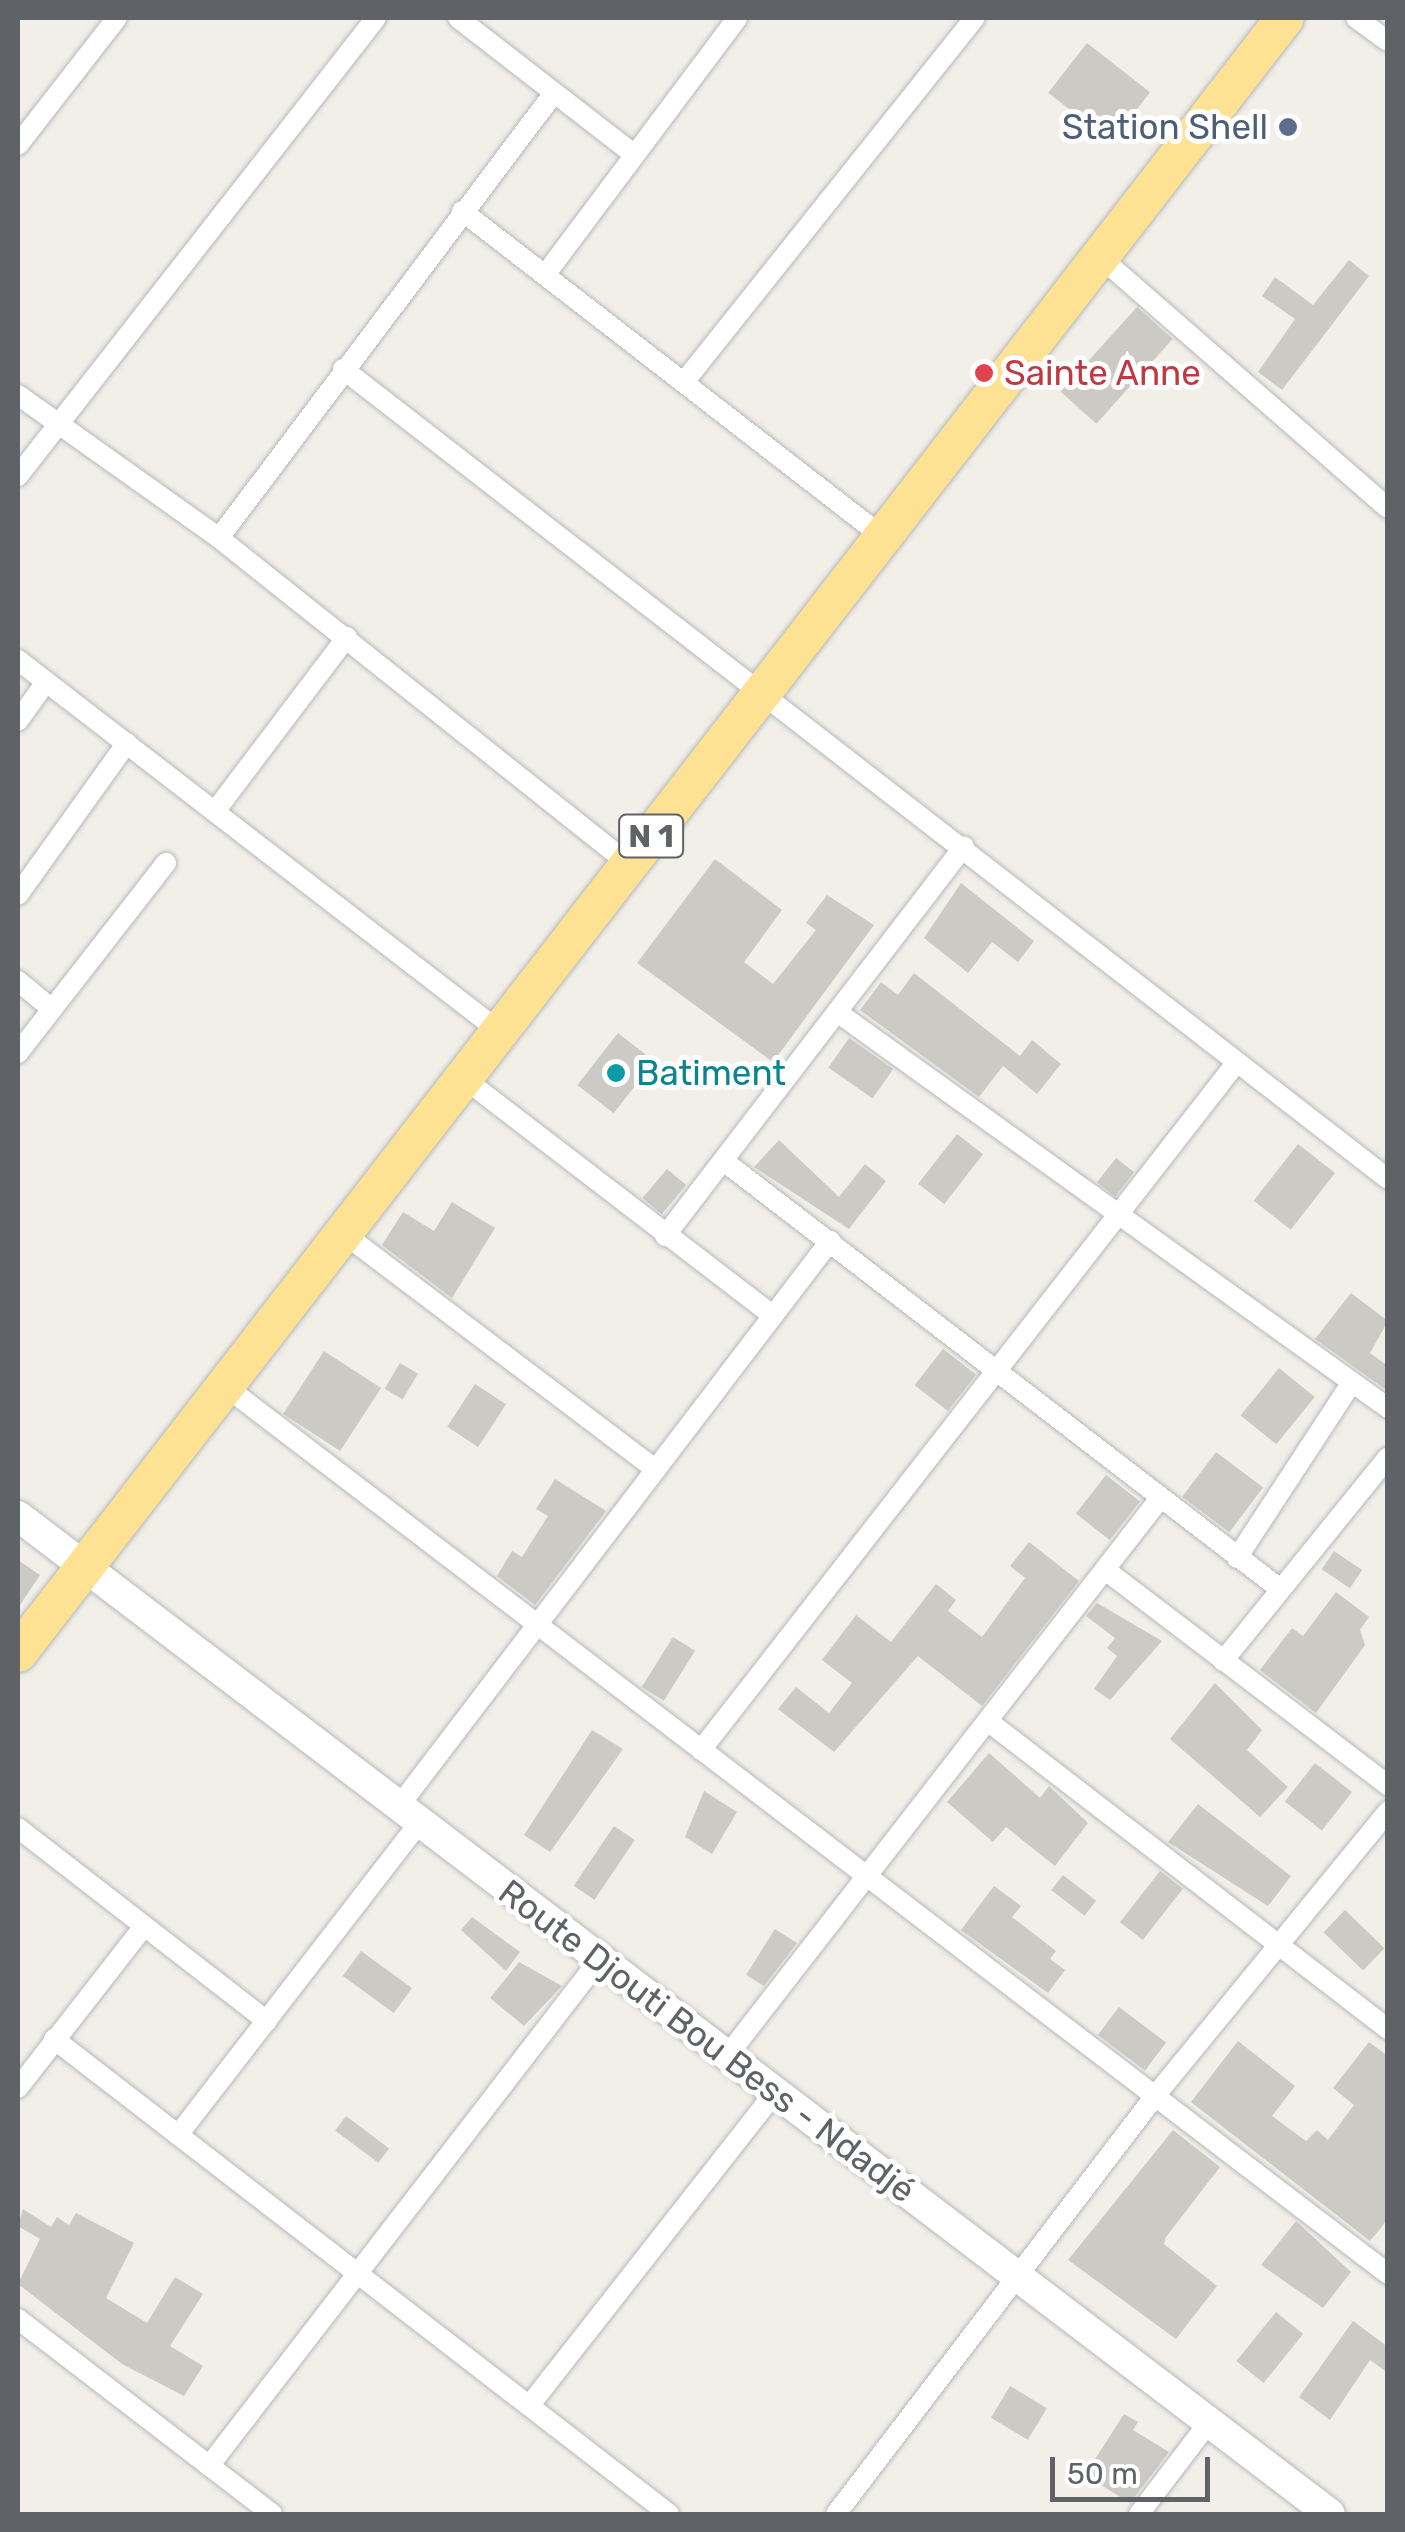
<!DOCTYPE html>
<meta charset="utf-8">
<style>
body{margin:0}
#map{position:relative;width:1405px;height:2532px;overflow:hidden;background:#f1efe8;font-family:Rubik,sans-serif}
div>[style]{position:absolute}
.building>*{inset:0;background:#cccac5;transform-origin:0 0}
.roads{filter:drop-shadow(0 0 2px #b5b8bc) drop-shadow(0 0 2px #b5b8bc)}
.street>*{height:20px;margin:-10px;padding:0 10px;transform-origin:10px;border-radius:10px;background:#fff}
.secondary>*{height:30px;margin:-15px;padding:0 15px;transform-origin:15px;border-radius:15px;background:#fff}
.highway>*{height:38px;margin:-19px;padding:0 19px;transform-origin:19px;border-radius:19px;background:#fde293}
.dots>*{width:28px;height:28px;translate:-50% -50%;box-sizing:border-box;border:5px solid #fff;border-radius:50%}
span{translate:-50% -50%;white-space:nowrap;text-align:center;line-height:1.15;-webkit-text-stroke:10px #fff;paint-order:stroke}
.shield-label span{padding:2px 8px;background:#fff;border:2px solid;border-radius:8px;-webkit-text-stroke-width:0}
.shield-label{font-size:32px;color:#5f6368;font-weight:700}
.service-label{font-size:35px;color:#4e5e75}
.right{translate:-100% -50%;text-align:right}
.health-label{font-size:35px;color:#be3a42}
.left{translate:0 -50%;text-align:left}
.culture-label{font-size:35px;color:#0d838f}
.street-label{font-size:35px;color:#5f6368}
.frame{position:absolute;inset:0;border:20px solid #5f6368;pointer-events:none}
.scale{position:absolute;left:1050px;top:2457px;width:160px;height:45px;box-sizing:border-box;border:5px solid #5f6368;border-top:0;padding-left:12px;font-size:30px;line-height:35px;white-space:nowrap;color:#5f6368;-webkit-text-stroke:8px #fff;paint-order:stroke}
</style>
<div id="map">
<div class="building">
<i style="left:1087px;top:43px;width:80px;height:63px;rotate:38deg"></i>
<i style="clip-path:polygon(1349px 260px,1369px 276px,1282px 390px,1258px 372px,1295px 319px,1262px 296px,1275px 277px,1313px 305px)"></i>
<i style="left:1137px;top:307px;width:48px;height:114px;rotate:42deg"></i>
<i style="clip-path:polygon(715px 859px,782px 910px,744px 962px,773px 984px,816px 930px,806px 923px,827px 895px,874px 925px,773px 1062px,637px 963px)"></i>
<i style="clip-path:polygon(961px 883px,1034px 941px,1018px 962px,992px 942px,968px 973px,924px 938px)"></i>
<i style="clip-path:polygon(914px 973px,1020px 1056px,1032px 1040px,1061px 1064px,1037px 1094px,1003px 1066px,979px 1097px,860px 1010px,881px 982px,898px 995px)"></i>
<i style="left:618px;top:1033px;width:46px;height:66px;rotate:38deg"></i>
<i style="left:849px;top:1038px;width:54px;height:36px;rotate:35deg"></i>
<i style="left:957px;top:1134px;width:33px;height:63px;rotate:38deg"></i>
<i style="clip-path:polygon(779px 1140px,839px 1197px,865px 1164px,886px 1181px,849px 1229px,754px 1167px)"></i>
<i style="left:1298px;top:1144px;width:47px;height:72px;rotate:38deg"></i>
<i style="left:1116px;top:1158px;width:23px;height:31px;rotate:38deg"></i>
<i style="left:667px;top:1169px;width:25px;height:38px;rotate:40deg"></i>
<i style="clip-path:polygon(452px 1202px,495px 1228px,452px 1298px,382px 1245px,403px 1212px,434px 1231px)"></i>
<i style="clip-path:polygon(1351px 1293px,1388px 1321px,1370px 1353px,1388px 1366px,1388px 1391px,1315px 1339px)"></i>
<i style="left:943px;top:1349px;width:42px;height:46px;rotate:38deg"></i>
<i style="left:324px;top:1351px;width:68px;height:75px;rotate:33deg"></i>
<i style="left:400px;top:1363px;width:21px;height:30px;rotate:31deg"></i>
<i style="left:1279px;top:1368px;width:46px;height:61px;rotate:39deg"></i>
<i style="left:475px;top:1384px;width:37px;height:51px;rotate:33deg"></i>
<i style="left:1216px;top:1452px;width:59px;height:56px;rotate:37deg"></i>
<i style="left:1106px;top:1475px;width:43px;height:49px;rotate:38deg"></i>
<i style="clip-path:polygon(555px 1479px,606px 1511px,535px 1605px,497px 1576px,512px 1551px,522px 1557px,548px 1516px,536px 1509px)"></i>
<i style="clip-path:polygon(1029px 1542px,1079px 1581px,982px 1706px,918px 1656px,834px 1752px,778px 1709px,796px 1687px,829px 1713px,852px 1683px,822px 1660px,856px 1615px,891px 1642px,936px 1584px,956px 1600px,948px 1611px,982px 1637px,1025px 1578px,1010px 1566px)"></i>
<i style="left:1334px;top:1551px;width:34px;height:22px;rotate:34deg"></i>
<i style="clip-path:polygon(18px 1560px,40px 1575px,18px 1608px)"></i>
<i style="clip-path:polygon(1336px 1592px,1369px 1617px,1360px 1630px,1365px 1645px,1316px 1713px,1260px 1670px,1292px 1628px,1303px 1636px)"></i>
<i style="clip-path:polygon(1097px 1603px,1162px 1641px,1110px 1700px,1094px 1689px,1117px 1656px,1107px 1648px,1115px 1638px,1086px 1616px)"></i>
<i style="left:673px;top:1637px;width:26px;height:59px;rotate:32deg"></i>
<i style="clip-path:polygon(1215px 1683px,1262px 1730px,1247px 1750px,1288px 1787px,1260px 1817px,1170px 1739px)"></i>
<i style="clip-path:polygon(592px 1730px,623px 1749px,550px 1852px,524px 1835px)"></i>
<i style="clip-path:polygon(989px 1753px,1040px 1798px,1049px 1786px,1088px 1823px,1055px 1866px,1006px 1827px,993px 1842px,947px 1802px)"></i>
<i style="left:1315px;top:1763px;width:47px;height:49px;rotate:38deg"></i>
<i style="clip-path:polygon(704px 1791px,737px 1812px,712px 1854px,685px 1837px)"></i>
<i style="clip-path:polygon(1198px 1804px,1291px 1876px,1268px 1906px,1168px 1842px)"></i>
<i style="left:614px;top:1826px;width:25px;height:72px;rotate:34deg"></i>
<i style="left:1160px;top:1871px;width:29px;height:65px;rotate:38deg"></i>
<i style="left:1063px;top:1875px;width:42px;height:19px;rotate:38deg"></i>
<i style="clip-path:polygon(994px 1886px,1021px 1906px,1012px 1917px,1056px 1951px,1050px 1959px,1065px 1970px,1048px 1993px,961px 1930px)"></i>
<i style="left:1345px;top:1910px;width:55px;height:31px;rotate:44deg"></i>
<i style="clip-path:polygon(472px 1917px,520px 1952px,506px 1971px,461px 1930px)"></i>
<i style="clip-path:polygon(775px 1929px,797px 1943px,764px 1986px,746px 1975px)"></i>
<i style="left:361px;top:1951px;width:63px;height:31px;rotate:36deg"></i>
<i style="clip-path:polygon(519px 1962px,562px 1986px,524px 2026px,490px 1998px)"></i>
<i style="left:1119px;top:2007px;width:59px;height:35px;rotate:37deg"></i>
<i style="clip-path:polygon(1238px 2041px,1295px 2086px,1272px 2116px,1306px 2141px,1317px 2130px,1328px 2140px,1354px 2105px,1333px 2088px,1369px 2042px,1388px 2056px,1388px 2219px,1370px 2241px,1191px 2102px)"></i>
<i style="left:346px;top:2116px;width:54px;height:18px;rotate:37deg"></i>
<i style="clip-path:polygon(1173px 2130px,1220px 2167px,1166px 2237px,1164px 2244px,1217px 2286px,1176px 2339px,1068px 2260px)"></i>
<i style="clip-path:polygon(23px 2209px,51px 2227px,57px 2217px,69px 2225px,76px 2213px,134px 2243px,106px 2298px,147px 2323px,175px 2277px,203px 2294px,170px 2346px,203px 2366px,184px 2396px,122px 2364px,18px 2284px,40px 2239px,18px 2226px)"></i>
<i style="clip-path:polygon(1296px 2221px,1351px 2272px,1323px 2308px,1261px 2265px)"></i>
<i style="left:1276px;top:2312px;width:35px;height:63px;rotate:39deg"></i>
<i style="clip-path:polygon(1353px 2321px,1388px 2347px,1388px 2373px,1370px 2360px,1330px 2420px,1299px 2397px)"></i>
<i style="left:1010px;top:2386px;width:43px;height:37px;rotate:31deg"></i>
<i style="clip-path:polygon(1124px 2414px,1138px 2422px,1133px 2430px,1169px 2452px,1130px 2503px,1085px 2475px)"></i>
</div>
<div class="roads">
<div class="street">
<i style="left:458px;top:18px;width:220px;rotate:37.8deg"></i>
<i style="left:1356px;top:18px;width:39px;rotate:36deg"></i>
<i style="left:18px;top:145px;width:161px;rotate:-52.1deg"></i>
<i style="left:462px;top:211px;width:532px;rotate:37.75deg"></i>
<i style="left:1099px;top:256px;width:383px;rotate:41.1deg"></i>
<i style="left:545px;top:275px;width:321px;rotate:-53.2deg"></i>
<i style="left:343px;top:369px;width:1322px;rotate:37.78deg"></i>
<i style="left:684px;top:382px;width:466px;rotate:-51.4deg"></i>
<i style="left:18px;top:395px;width:247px;rotate:35.4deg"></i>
<i style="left:219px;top:538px;width:524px;rotate:38.49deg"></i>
<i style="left:18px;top:476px;width:581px;rotate:-51.99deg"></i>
<i style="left:219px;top:538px;width:557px;rotate:-53.03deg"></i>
<i style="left:18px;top:660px;width:607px;rotate:37.64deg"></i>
<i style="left:18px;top:721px;width:48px;rotate:-54.3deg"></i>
<i style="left:216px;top:810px;width:217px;rotate:-52.9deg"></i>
<i style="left:18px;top:895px;width:187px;rotate:-54.4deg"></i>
<i style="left:18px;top:981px;width:44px;rotate:39.5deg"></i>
<i style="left:837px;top:1012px;width:679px;rotate:35.7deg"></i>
<i style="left:18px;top:1053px;width:241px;rotate:-52.1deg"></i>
<i style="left:462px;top:1077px;width:392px;rotate:37.5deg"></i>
<i style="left:725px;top:1162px;width:700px;rotate:37.57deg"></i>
<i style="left:343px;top:1233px;width:391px;rotate:37.1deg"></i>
<i style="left:665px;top:1236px;width:491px;rotate:-52.5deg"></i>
<i style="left:225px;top:1386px;width:1463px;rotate:37.36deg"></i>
<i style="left:1237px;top:1558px;width:204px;rotate:-56.8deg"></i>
<i style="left:1108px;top:1572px;width:352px;rotate:37.3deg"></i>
<i style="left:1223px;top:1661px;width:262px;rotate:-51deg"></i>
<i style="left:989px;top:1722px;width:503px;rotate:37.58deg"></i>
<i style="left:701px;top:1750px;width:872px;rotate:-52.08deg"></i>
<i style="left:399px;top:1806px;width:711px;rotate:-52.66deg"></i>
<i style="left:18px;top:1828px;width:315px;rotate:37.8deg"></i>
<i style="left:54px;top:2039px;width:777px;rotate:37.68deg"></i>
<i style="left:727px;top:2056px;width:703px;rotate:-52.17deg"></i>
<i style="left:18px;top:2088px;width:205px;rotate:-52.1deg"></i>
<i style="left:178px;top:2135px;width:396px;rotate:-52.3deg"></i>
<i style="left:18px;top:2319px;width:320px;rotate:37.5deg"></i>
<i style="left:529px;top:2406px;width:399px;rotate:-51.9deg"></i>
<i style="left:209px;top:2466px;width:640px;rotate:-52.36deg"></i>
<i style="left:836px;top:2514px;width:526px;rotate:-52.65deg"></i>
<i style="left:1155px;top:2096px;width:368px;rotate:-50.7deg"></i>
<i style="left:1139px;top:2514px;width:116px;rotate:-52.7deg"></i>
</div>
<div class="secondary">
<i style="left:18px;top:1516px;width:1648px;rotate:37.26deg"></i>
</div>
<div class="highway">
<i style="left:18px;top:1653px;width:2068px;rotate:-52.23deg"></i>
</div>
</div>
<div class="dots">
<i style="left:1288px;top:127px;background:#5c6f8a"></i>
<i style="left:984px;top:373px;background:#e0444e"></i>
<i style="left:616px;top:1073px;background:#0f9aa8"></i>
</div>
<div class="shield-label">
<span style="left:651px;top:836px">N 1</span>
</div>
<div class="service-label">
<span class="right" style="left:1268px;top:127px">Station Shell</span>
</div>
<div class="health-label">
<span class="left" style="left:1004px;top:373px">Sainte Anne</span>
</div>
<div class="culture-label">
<span class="left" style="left:636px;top:1073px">Batiment</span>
</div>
<div class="street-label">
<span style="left:707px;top:2041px;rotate:37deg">Route Djouti Bou Bess - Ndadjé</span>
</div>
<div class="frame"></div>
<div class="scale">50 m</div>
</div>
